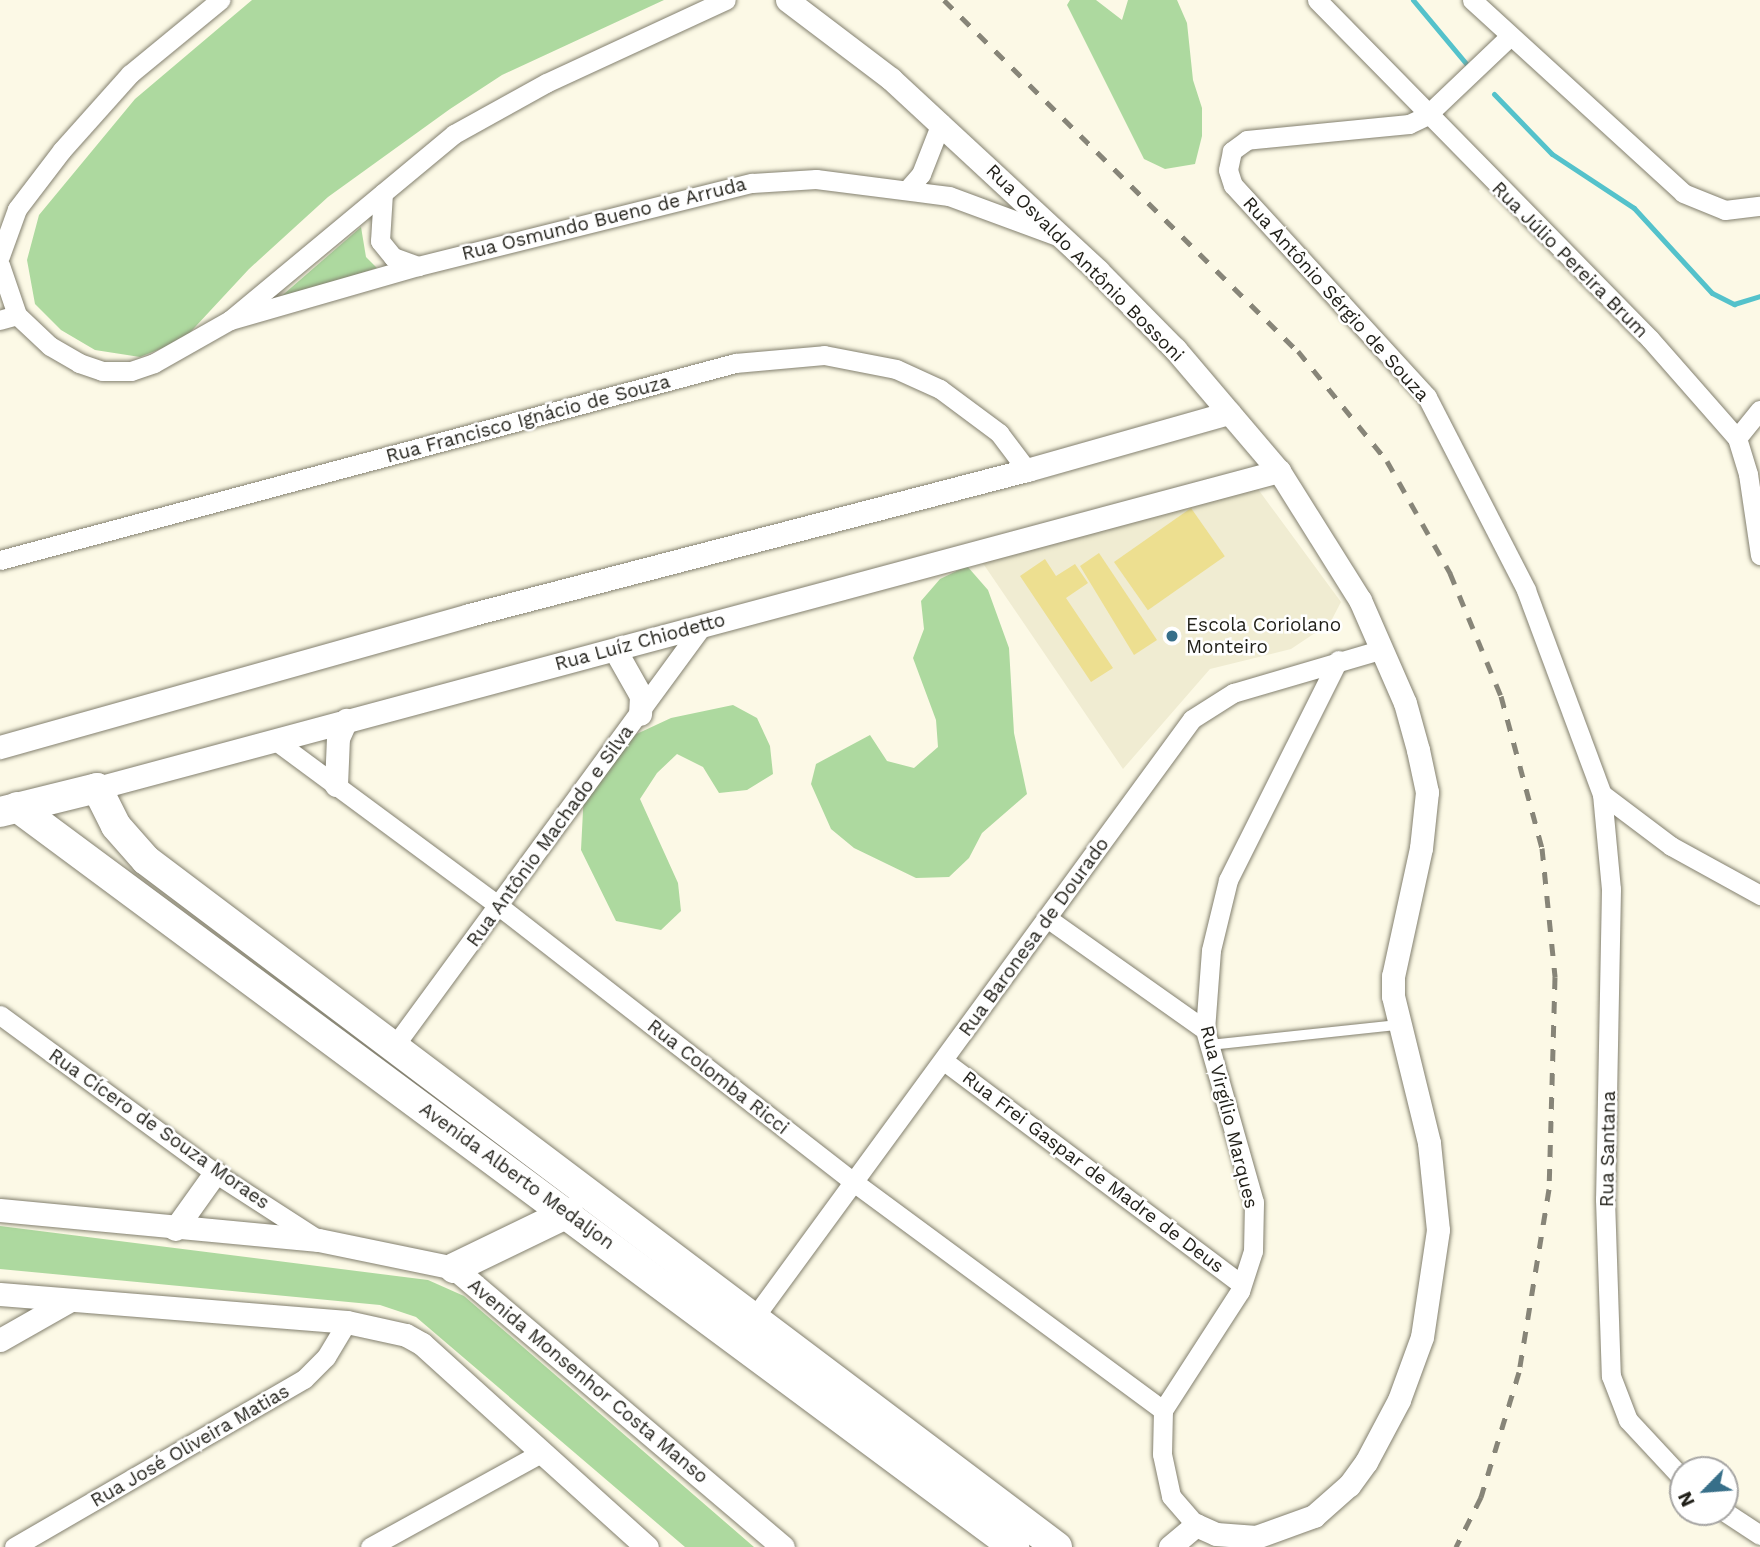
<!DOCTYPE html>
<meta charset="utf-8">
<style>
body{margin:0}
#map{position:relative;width:1760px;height:1547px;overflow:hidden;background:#fcf9e6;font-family:"Work Sans",sans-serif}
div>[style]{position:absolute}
.built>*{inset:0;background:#f0ecd2}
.green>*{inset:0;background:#add99f}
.stream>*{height:5px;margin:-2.5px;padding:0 2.5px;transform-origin:2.5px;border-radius:2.5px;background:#54c2cb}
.building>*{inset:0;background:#eddf90;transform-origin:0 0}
.roads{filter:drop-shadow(0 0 2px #83806f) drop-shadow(0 0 2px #83806f)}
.service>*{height:10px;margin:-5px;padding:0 5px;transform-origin:5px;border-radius:5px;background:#fff}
.minor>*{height:19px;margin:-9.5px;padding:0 9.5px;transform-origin:9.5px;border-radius:9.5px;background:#fff}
.tertiary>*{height:23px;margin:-11.5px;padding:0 11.5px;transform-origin:11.5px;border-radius:11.5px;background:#fff}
.primary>*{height:30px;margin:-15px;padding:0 15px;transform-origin:15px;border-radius:15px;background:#fff}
.rail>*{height:5px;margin-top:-2.5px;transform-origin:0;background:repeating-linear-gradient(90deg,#878578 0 12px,transparent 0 24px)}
.dots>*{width:19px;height:19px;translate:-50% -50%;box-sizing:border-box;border:4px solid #fff;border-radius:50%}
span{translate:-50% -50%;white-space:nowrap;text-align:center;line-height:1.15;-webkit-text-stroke:5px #fff;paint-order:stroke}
.street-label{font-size:19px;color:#201f18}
.poi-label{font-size:19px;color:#201f18}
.left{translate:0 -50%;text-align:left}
.north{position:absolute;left:1669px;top:1456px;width:70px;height:70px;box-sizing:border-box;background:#fff;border:2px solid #a6a5a3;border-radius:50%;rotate:245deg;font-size:19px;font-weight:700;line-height:28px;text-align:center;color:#201f18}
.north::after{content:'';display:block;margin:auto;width:24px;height:32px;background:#376f89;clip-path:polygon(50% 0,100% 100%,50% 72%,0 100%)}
</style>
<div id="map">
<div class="built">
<i style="clip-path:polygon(1255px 485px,1341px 602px,1330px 623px,1291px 649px,1210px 669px,1123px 769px,980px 559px)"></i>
</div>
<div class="green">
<i style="clip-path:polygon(252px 0,664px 0,502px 75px,450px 109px,328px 197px,249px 269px,183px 340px,140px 357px,95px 350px,61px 330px,35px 304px,27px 260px,39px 215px,135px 99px)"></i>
<i style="clip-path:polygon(1070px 0,1096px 0,1122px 20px,1128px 0,1177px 0,1187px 23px,1193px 80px,1202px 108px,1202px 136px,1195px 164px,1165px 169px,1144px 159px,1067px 5px)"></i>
<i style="clip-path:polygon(361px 227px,366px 257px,377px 268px,277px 300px)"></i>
<i style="clip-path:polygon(967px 566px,988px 590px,1009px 648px,1014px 733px,1027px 794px,982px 833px,969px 858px,949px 877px,916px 878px,854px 848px,831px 829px,811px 784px,816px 764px,870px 735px,887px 761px,914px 768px,938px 747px,936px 720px,913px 658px,924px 629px,921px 601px,940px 579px)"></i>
<i style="clip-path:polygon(733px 705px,757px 718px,770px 746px,773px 774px,747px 790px,719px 793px,703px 767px,677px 754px,657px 773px,640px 799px,678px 883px,681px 911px,661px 930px,616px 921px,581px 850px,584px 791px,615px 744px,671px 718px)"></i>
<i style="clip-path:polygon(0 1226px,428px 1280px,464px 1296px,754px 1547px,685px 1547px,416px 1317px,380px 1305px,0 1269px)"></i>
</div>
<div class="stream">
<i style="left:1413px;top:0;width:87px;rotate:50.1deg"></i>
<i style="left:1494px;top:94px;width:83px;rotate:46deg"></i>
<i style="left:1552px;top:154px;width:98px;rotate:33.4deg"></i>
<i style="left:1634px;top:208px;width:115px;rotate:47.5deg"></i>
<i style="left:1712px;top:293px;width:25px;rotate:27deg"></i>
<i style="left:1734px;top:304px;width:27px;rotate:-17deg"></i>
</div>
<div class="building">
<i style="left:1191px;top:508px;width:59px;height:94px;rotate:55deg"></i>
<i style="clip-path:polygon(1099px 553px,1157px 640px,1134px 655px,1080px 566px)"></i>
<i style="clip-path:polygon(1045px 559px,1056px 576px,1075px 564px,1088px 583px,1066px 598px,1113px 668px,1091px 682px,1020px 576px)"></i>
</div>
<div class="roads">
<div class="service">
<i style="left:1210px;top:1045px;width:189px;rotate:-6.1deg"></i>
</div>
<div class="minor">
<i style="left:1317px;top:0;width:475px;rotate:45.5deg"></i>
<i style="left:1650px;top:339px;width:132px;rotate:48.7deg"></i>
<i style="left:1737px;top:438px;width:38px;rotate:73deg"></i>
<i style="left:1748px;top:474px;width:82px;rotate:81.6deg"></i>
<i style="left:1472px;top:0;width:286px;rotate:42.4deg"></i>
<i style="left:1683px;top:193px;width:45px;rotate:22deg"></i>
<i style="left:1725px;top:210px;width:35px;rotate:-7deg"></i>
<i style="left:1508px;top:38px;width:113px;rotate:136.4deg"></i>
<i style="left:1426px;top:116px;width:19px;rotate:155deg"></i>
<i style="left:1409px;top:124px;width:163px;rotate:174.4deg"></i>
<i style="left:1247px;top:140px;width:19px;rotate:144deg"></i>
<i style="left:1232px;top:151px;width:19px;rotate:102deg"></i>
<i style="left:1228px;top:170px;width:16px;rotate:72deg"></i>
<i style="left:1233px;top:185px;width:287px;rotate:47.5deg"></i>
<i style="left:1427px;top:397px;width:217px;rotate:62.8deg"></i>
<i style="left:1526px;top:590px;width:218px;rotate:69.6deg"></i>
<i style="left:1602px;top:794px;width:86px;rotate:37deg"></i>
<i style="left:1671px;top:846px;width:102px;rotate:28.8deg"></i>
<i style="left:907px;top:190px;width:21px;rotate:-49deg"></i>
<i style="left:921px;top:174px;width:55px;rotate:-68.6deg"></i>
<i style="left:383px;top:193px;width:48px;rotate:93.6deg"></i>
<i style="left:380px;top:241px;width:21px;rotate:51deg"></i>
<i style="left:393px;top:257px;width:27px;rotate:20deg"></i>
<i style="left:0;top:256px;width:50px;rotate:-70.1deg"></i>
<i style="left:17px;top:209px;width:74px;rotate:-52.7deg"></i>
<i style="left:62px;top:150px;width:102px;rotate:-48.2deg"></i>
<i style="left:130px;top:74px;width:117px;rotate:-39.4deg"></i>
<i style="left:0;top:265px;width:53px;rotate:71.2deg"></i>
<i style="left:17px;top:315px;width:18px;rotate:164deg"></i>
<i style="left:17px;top:315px;width:45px;rotate:43.2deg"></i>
<i style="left:50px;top:346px;width:34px;rotate:30deg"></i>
<i style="left:79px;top:363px;width:24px;rotate:19deg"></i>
<i style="left:102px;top:371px;width:29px"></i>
<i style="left:131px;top:371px;width:24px;rotate:-19deg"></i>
<i style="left:154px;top:363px;width:87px;rotate:-29.5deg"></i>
<i style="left:230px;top:320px;width:291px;rotate:-39.7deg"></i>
<i style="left:454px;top:134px;width:105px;rotate:-29deg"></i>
<i style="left:546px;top:83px;width:198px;rotate:-24.8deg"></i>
<i style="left:230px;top:320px;width:196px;rotate:-16deg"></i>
<i style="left:418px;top:266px;width:344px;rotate:-14deg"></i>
<i style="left:752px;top:183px;width:64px;rotate:-3.6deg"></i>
<i style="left:816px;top:179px;width:134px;rotate:7.3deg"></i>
<i style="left:949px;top:196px;width:115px;rotate:20.3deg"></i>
<i style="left:1737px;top:438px;width:36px;rotate:-51deg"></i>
<i style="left:0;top:560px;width:761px;rotate:-15deg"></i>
<i style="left:735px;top:363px;width:89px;rotate:-5.1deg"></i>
<i style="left:824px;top:355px;width:73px;rotate:11deg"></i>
<i style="left:896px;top:369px;width:48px;rotate:24.4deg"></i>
<i style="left:940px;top:389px;width:74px;rotate:36.7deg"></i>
<i style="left:999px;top:433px;width:46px;rotate:52.9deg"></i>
<i style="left:276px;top:741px;width:277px;rotate:36.5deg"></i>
<i style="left:499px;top:906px;width:451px;rotate:37.9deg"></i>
<i style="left:855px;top:1183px;width:383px;rotate:36.4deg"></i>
<i style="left:1602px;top:794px;width:95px;rotate:84.6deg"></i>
<i style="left:1611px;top:889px;width:310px;rotate:91.1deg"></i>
<i style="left:1605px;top:1199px;width:177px;rotate:88.1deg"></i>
<i style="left:1611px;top:1376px;width:47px;rotate:68.9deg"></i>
<i style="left:1628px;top:1420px;width:81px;rotate:47deg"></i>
<i style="left:1047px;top:918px;width:194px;rotate:35.3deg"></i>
<i style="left:0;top:1015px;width:267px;rotate:36.3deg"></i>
<i style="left:215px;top:1173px;width:124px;rotate:32.8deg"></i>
<i style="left:395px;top:1045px;width:521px;rotate:-53.75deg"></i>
<i style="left:944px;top:1061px;width:371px;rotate:36.9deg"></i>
<i style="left:753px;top:1319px;width:743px;rotate:-53.81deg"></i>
<i style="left:1192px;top:719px;width:49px;rotate:-32.4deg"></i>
<i style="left:1233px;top:693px;width:156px;rotate:-16.3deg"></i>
<i style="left:1725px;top:1512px;width:42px;rotate:33.3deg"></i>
<i style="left:1196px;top:1525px;width:38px;rotate:-131deg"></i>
<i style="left:1171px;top:1496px;width:43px;rotate:-102.1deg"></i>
<i style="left:1162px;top:1454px;width:44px;rotate:-88.7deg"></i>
<i style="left:1163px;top:1410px;width:142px;rotate:-57.1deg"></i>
<i style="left:1240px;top:1291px;width:42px;rotate:-72deg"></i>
<i style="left:1253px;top:1251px;width:49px;rotate:-88.8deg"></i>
<i style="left:1254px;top:1202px;width:179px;rotate:-105.9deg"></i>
<i style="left:1205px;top:1030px;width:80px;rotate:-85.7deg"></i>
<i style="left:1211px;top:950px;width:72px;rotate:-76.3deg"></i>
<i style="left:1228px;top:880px;width:246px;rotate:-63.4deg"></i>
<i style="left:14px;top:1547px;width:335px;rotate:-30.1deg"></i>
<i style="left:304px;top:1379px;width:31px;rotate:-45deg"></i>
<i style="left:326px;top:1357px;width:41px;rotate:-59deg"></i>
<i style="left:370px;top:1547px;width:193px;rotate:-28.8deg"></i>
</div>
<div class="tertiary">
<i style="left:787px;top:0;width:131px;rotate:37.2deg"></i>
<i style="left:891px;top:79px;width:282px;rotate:42.8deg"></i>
<i style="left:1098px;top:271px;width:110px;rotate:45.4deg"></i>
<i style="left:1175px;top:349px;width:160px;rotate:49.6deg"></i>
<i style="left:1279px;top:471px;width:152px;rotate:57.9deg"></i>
<i style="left:1360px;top:600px;width:112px;rotate:66.4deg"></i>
<i style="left:1405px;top:703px;width:49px;rotate:74.5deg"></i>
<i style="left:1418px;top:750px;width:43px;rotate:77.9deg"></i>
<i style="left:1427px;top:792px;width:56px;rotate:96.1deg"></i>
<i style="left:1421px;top:848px;width:131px;rotate:102.3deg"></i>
<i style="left:1393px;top:976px;width:20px;rotate:90deg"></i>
<i style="left:1393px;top:996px;width:151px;rotate:76.2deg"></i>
<i style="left:1429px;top:1143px;width:87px;rotate:84.1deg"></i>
<i style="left:1438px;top:1230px;width:108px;rotate:98.5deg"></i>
<i style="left:1422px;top:1337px;width:67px;rotate:110.1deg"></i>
<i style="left:1399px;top:1400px;width:70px;rotate:118deg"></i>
<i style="left:1366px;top:1462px;width:29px;rotate:126deg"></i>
<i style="left:1349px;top:1485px;width:47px;rotate:138.5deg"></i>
<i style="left:1314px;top:1516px;width:62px;rotate:160.1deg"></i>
<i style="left:1256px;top:1537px;width:40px;rotate:-175.7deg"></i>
<i style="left:1216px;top:1534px;width:22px;rotate:-156deg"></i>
<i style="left:1196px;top:1525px;width:34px;rotate:140deg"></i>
<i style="left:615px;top:650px;width:53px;rotate:60.5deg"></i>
<i style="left:641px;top:696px;width:18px;rotate:93deg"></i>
<i style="left:0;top:747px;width:487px;rotate:-15.7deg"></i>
<i style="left:469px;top:615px;width:577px;rotate:-14.57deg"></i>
<i style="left:1027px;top:470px;width:210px;rotate:-15.8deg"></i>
<i style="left:336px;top:785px;width:47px;rotate:-87.6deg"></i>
<i style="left:338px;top:738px;width:20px;rotate:-66deg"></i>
<i style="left:97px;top:788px;width:1224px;rotate:-15.01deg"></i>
<i style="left:0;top:1210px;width:320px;rotate:5.4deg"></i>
<i style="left:319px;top:1240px;width:138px;rotate:11.7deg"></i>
<i style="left:454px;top:1268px;width:431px;rotate:40.3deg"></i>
<i style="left:175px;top:1229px;width:69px;rotate:-54.5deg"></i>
<i style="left:0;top:1294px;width:348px;rotate:4.6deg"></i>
<i style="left:347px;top:1322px;width:60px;rotate:12.4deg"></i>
<i style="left:406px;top:1335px;width:18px;rotate:29deg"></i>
<i style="left:422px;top:1344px;width:303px;rotate:42.1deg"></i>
<i style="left:0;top:1340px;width:79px;rotate:-29.5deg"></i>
</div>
<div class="primary">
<i style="left:17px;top:807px;width:1242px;rotate:36.58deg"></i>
<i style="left:0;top:812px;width:100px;rotate:-13.9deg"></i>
<i style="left:97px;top:788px;width:42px;rotate:63.4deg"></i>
<i style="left:116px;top:826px;width:45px;rotate:48.6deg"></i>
<i style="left:146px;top:860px;width:1141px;rotate:37.02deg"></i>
<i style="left:454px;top:1268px;width:127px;rotate:-25.8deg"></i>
</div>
</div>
<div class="rail">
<i style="left:944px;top:0;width:499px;rotate:44.8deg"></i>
<i style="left:1298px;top:351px;width:141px;rotate:51deg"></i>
<i style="left:1387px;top:461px;width:129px;rotate:60.6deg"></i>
<i style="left:1450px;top:573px;width:133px;rotate:67.5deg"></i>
<i style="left:1501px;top:696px;width:157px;rotate:74.9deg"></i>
<i style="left:1542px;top:848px;width:130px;rotate:84.2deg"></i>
<i style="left:1555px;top:977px;width:212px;rotate:91.6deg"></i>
<i style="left:1549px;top:1189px;width:185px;rotate:99.3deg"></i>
<i style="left:1519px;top:1372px;width:131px;rotate:106.9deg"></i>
<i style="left:1481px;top:1497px;width:56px;rotate:116.6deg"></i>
</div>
<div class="dots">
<i style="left:1172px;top:636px;background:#376f89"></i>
</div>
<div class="street-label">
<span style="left:604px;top:219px;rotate:-14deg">Rua Osmundo Bueno de Arruda</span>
<span style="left:1570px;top:260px;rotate:45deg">Rua Júlio Pereira Brum</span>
<span style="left:1085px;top:263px;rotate:45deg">Rua Osvaldo Antônio Bossoni</span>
<span style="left:1336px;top:299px;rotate:48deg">Rua Antônio Sérgio de Souza</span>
<span style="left:528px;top:419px;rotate:-15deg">Rua Francisco Ignácio de Souza</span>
<span style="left:640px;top:642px;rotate:-15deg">Rua Luíz Chiodetto</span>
<span style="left:550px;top:836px;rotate:-54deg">Rua Antônio Machado e Silva</span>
<span style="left:1034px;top:937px;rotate:-54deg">Rua Baronesa de Dourado</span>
<span style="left:718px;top:1077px;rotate:38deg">Rua Colomba Ricci</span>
<span style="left:1229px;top:1117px;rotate:76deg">Rua Virgílio Marques</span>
<span style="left:159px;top:1129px;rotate:35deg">Rua Cícero de Souza Moraes</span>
<span style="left:1608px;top:1149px;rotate:-89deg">Rua Santana</span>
<span style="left:1093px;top:1172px;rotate:37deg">Rua Frei Gaspar de Madre de Deus</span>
<span style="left:517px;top:1176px;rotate:36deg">Avenida Alberto Medaljon</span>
<span style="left:588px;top:1381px;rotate:40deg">Avenida Monsenhor Costa Manso</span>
<span style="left:190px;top:1446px;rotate:-30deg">Rua José Oliveira Matias</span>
</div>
<div class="poi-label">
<span class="left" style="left:1186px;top:636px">Escola Coriolano<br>Monteiro</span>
</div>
<div class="north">N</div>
</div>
